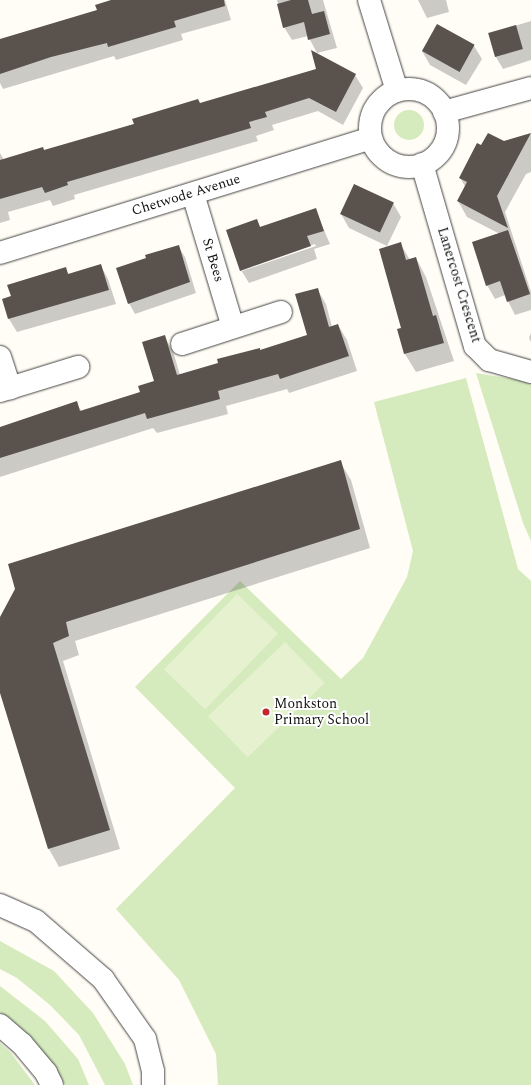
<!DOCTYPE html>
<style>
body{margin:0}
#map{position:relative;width:531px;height:1085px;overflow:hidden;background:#fffdf5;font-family:Spectral,serif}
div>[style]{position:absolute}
.green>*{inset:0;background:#d5ebbd}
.round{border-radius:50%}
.pitch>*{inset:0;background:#e6f2cf;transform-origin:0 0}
.shadow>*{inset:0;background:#0003}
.building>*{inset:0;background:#5a524d;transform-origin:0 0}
.roads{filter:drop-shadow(0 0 1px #444) drop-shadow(0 0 1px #444)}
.minor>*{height:22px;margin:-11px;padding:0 11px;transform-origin:11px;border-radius:11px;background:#fff}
.minor>.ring{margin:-11px;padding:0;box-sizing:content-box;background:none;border:22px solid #fff;border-radius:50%}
.dots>*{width:11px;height:11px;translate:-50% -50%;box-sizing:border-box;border:2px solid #fff;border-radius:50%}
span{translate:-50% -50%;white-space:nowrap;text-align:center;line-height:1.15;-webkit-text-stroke:4px #fff;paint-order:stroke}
.street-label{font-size:14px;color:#111}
.poi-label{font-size:14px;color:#111}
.left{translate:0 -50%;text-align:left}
</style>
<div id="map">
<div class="green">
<i class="round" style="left:394px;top:110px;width:30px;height:30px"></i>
<i style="clip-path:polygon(476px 373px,531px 382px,531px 541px,523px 523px)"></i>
<i style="clip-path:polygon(466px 378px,518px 569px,531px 581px,531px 1085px,218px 1085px,216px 1054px,179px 980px,116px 909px,235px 788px,135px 687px,240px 581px,341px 679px,363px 658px,407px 577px,413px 551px,374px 402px)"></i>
<i style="clip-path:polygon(0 941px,54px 971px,93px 1013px,125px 1064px,133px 1085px,105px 1085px,79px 1035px,50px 1005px,17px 978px,0 969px)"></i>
<i style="clip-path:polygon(0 986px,45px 1021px,78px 1059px,89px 1085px,65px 1085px,36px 1046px,0 1012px)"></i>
<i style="clip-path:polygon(0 1043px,11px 1053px,35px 1085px,0 1085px)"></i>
</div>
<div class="pitch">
<i style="left:237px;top:594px;width:57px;height:105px;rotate:44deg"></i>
<i style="left:285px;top:642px;width:57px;height:107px;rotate:46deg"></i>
</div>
<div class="shadow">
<i style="clip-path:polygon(116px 0,225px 0,231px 20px,181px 34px,183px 40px,116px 60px,114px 56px,3px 89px,0 83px,0 40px,98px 10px)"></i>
<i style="clip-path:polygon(277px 0,323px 0,337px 48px,317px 53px,308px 36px,292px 40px,284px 27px)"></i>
<i style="clip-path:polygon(418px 0,446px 0,449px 12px,427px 18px)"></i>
<i style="clip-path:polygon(531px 21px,531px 60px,503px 69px,496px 57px,489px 34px)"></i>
<i style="clip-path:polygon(474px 46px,482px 59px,466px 85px,430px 65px,422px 51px)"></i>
<i style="clip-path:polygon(355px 75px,363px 88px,343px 125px,318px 111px,272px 125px,274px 130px,256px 136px,258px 141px,74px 195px,75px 199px,53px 206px,50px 200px,8px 212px,10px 220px,0 223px,0 153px,4px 160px,44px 151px,200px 104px)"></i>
<i style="clip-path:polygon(531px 134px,531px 172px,526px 174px,505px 212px,531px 292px,531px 310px,515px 315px,505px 295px,495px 299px,487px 285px,500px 234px,467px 217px,458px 201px,466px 188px,460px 178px,477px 144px,482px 147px)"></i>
<i style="clip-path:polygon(393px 203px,401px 217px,387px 246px,349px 228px,341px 214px)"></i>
<i style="clip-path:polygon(evenodd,315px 209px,330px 244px,314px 249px,317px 259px,249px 283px,241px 270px,257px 221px,260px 227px,315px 209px,315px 244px,316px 246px,242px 271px,242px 269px,315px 244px)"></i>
<i style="clip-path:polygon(400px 243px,410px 260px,416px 258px,426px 277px,454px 361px,416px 372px,405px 354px)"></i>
<i style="clip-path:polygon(178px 246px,185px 257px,196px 293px,135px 314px,129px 303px)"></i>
<i style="clip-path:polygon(101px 266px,108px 279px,116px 304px,17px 332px,9px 319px,12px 297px,65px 268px,69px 275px)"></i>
<i style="clip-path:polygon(317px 289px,326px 304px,332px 327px,338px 325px,347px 340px,357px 371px,289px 393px,287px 389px,226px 406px,228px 414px,157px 433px,153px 428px,0 477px,0 428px,76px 402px,82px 412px,141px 393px,155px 382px,164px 336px,173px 351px,180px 375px,308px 336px)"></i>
<i style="clip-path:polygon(531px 333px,531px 342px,529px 338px)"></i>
<i style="clip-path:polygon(340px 462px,351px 480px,370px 548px,75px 641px,79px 655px,63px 661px,120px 849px,59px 867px,49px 849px,0 690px,0 619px)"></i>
</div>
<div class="building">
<i style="clip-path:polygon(111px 0,224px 0,225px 6px,174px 21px,176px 27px,108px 47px,107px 43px,51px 57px,0 74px,0 39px,97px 10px,95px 5px)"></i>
<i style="clip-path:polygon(291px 0,308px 0,312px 14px,324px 11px,330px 34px,308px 40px,304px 22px,283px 28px,277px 4px)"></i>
<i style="left:437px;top:24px;width:43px;height:31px;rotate:29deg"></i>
<i style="left:516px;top:25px;width:25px;height:29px;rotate:74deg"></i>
<i style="clip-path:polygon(311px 50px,356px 74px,336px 112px,309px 98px,265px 112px,267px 117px,249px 122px,251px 128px,67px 182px,68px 185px,45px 193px,42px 187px,0 199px,0 160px,43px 147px,44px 150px,134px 124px,132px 119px,198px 99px,200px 103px,316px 69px)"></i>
<i style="clip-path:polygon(488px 133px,504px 141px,531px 133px,497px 196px,508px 228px,457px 201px,467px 182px,459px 178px,477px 143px,481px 145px)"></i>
<i style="left:354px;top:184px;width:44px;height:33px;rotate:25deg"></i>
<i style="clip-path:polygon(316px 208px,324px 231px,307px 236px,311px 246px,240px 271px,226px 230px,257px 219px,260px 227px)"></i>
<i style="clip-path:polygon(508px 230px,530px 294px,507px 302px,500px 281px,486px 286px,472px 242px)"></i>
<i style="clip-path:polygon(401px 242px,406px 260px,416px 257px,433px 316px,436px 315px,444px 343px,404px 354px,397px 329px,401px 328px,379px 249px)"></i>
<i style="clip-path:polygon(179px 245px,190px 282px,128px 304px,116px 268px,146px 258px,145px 255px)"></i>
<i style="clip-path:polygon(101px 264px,109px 290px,8px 319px,2px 299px,11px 296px,7px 285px,66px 267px,68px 274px)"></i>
<i style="clip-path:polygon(318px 288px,329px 327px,338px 324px,349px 356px,280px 379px,278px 374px,218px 391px,220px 399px,147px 419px,145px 413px,0 458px,0 427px,77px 401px,80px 411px,140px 392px,138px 386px,154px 381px,142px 342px,165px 335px,177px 375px,218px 363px,217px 359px,260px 348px,260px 350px,307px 335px,295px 294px)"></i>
<i style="clip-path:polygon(341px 460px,360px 529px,66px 622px,69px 636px,53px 643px,110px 830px,48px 849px,0 693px,0 617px,15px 589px,8px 564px)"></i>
</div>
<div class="roads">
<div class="minor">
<i style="left:369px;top:0;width:95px;rotate:72.9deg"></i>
<i class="ring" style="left:370px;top:89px;width:56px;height:56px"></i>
<i style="left:444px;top:112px;width:90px;rotate:-15.4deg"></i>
<i style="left:422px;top:164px;width:190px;rotate:73.8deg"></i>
<i style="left:475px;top:346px;width:20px;rotate:45deg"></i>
<i style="left:489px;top:360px;width:44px;rotate:15.9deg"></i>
<i style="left:193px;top:194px;width:139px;rotate:73.3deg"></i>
<i style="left:0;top:253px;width:388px;rotate:-17.2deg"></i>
<i style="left:182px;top:344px;width:104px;rotate:-17.9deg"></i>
<i style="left:0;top:357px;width:33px;rotate:72deg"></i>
<i style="left:0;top:391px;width:82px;rotate:-17.1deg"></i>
<i style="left:0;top:905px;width:39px;rotate:24deg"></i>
<i style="left:36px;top:921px;width:89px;rotate:40.9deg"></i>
<i style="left:103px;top:979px;width:73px;rotate:55deg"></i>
<i style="left:145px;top:1039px;width:33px;rotate:76deg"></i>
<i style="left:153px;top:1071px;width:14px;rotate:90deg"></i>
<i style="left:0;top:1025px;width:29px;rotate:41deg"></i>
<i style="left:22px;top:1044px;width:38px;rotate:50deg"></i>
<i style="left:46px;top:1073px;width:13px;rotate:63deg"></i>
</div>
</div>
<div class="dots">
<i style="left:266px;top:712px;background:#c4262e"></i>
</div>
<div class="street-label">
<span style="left:186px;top:195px;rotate:-17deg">Chetwode Avenue</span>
<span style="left:213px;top:260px;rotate:73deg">St Bees</span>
<span style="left:459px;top:285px;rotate:73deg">Lanercost Crescent</span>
</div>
<div class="poi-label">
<span class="left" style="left:274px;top:712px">Monkston<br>Primary School</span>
</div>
</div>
